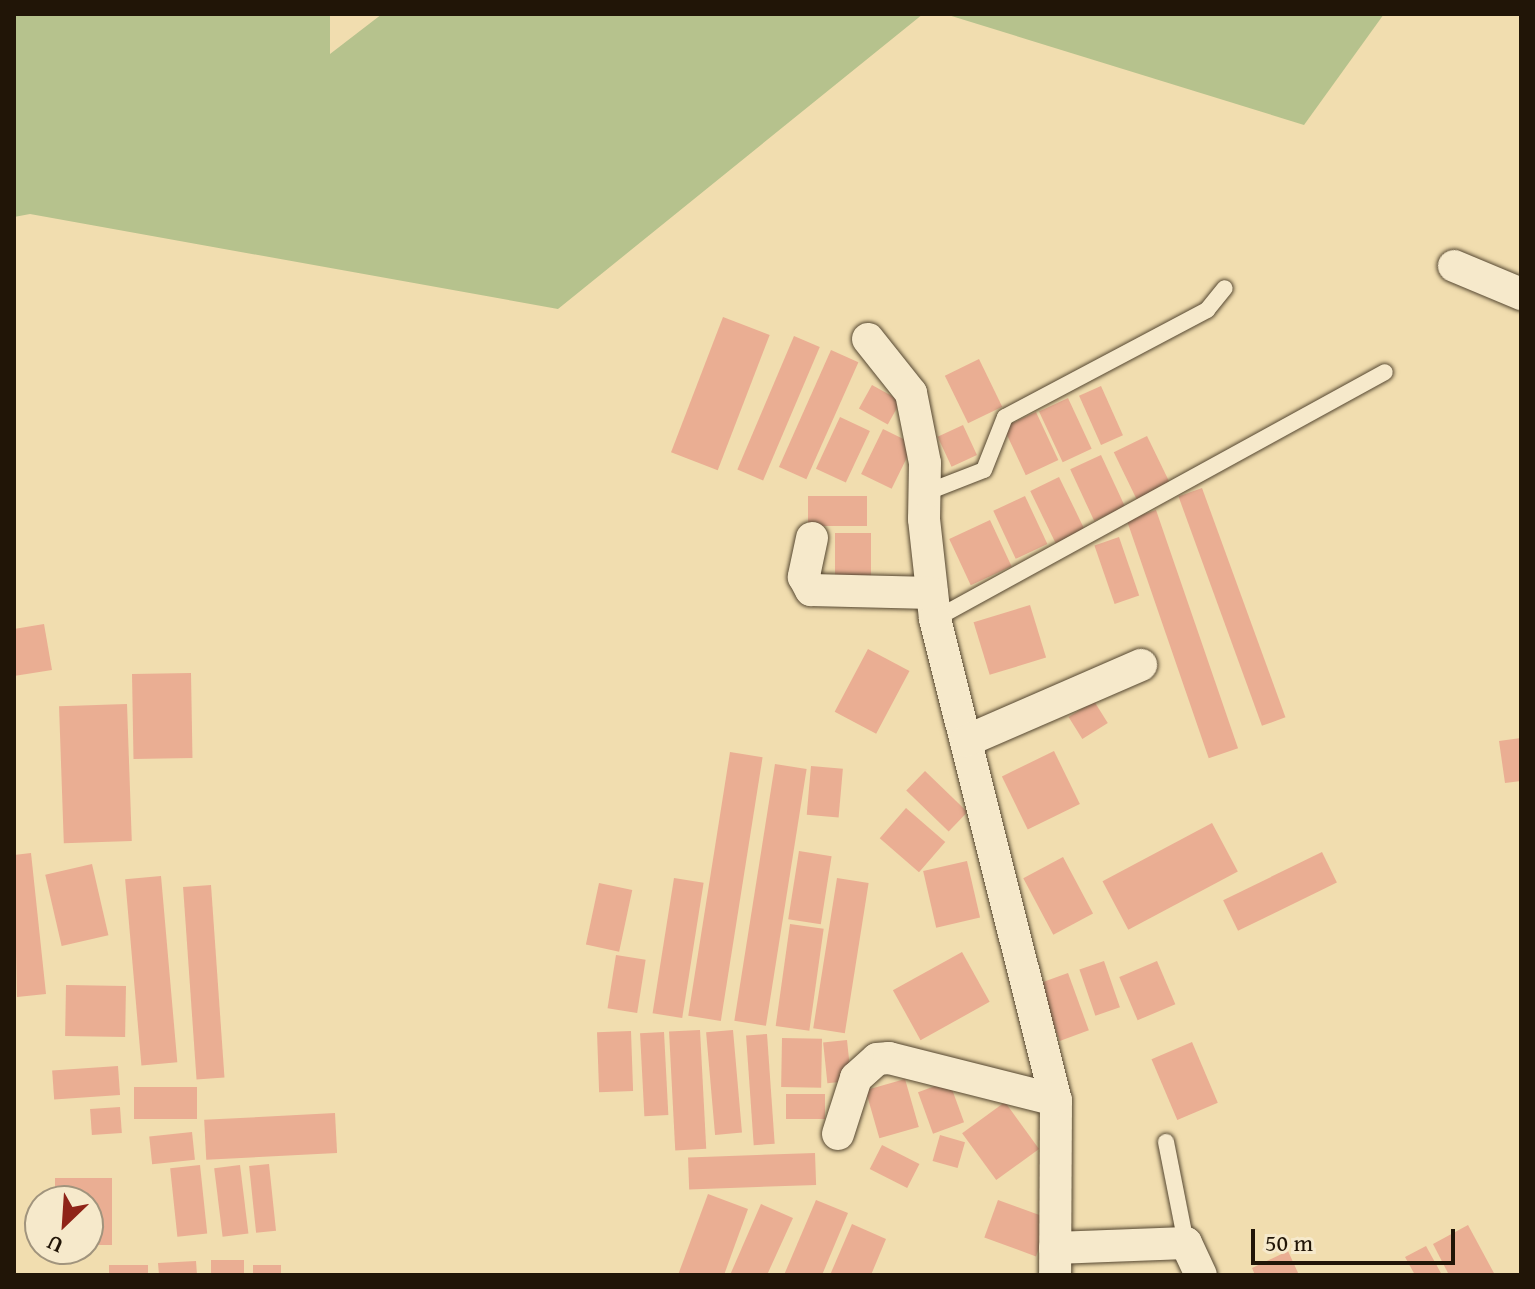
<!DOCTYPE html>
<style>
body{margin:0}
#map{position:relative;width:1535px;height:1289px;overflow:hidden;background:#f1ddaf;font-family:"Gentium Book Plus",serif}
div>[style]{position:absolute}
.green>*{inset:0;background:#b6c28d}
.building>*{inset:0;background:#eaae93;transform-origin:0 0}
.roads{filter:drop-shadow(0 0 2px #554731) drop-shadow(0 0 2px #554731)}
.service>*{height:16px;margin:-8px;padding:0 8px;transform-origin:8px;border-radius:8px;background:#f6e9cb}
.minor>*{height:32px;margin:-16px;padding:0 16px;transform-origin:16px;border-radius:16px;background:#f6e9cb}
span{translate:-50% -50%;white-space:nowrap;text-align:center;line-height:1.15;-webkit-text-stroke:7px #f6e9cb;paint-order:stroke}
.frame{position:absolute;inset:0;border:16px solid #211507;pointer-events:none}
.north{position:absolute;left:24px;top:1185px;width:80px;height:80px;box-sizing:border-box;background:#f6e9cb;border:2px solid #a1947d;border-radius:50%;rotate:205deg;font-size:22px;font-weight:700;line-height:32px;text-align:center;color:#211507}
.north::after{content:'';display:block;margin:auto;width:28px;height:36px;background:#8f2418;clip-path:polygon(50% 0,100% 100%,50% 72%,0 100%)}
.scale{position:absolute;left:1251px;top:1229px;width:204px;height:36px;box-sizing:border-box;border:4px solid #211507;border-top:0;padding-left:10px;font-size:24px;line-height:28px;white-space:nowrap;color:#211507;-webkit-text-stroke:6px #f6e9cb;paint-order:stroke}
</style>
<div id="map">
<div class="green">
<i style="clip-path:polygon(14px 14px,330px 14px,330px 54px,382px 14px,923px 14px,558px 309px,30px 214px,14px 217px)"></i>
<i style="clip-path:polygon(945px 14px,1384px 14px,1304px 125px)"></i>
</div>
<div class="building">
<i style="left:723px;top:317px;width:50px;height:145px;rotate:21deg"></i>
<i style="left:794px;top:336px;width:28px;height:145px;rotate:23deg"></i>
<i style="left:831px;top:350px;width:30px;height:128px;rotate:24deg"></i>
<i style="left:979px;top:359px;width:53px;height:38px;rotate:64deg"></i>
<i style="left:872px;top:385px;width:33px;height:27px;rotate:29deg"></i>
<i style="left:1101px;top:386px;width:54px;height:24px;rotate:66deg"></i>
<i style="left:1068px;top:398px;width:56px;height:32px;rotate:65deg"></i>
<i style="left:1036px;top:412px;width:53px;height:36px;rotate:65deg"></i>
<i style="left:840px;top:417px;width:33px;height:57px;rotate:25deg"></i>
<i style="left:963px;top:425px;width:33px;height:28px;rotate:65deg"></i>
<i style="left:883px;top:429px;width:34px;height:50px;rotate:26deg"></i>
<i style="left:1147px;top:436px;width:55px;height:37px;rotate:64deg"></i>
<i style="left:1101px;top:455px;width:57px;height:34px;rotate:65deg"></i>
<i style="left:1059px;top:477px;width:58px;height:32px;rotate:64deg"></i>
<i style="left:1202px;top:488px;width:244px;height:25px;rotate:70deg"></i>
<i style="left:867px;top:496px;width:30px;height:59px;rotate:90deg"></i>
<i style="left:1025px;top:496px;width:53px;height:35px;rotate:65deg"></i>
<i style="left:1156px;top:510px;width:252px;height:31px;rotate:71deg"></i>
<i style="left:990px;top:520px;width:51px;height:45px;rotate:65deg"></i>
<i style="left:835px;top:533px;width:36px;height:51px"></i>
<i style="left:1119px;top:537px;width:62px;height:26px;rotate:71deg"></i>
<i style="left:1030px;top:605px;width:55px;height:59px;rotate:73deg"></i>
<i style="clip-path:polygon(44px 624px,52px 670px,14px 676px,14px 629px)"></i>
<i style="left:868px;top:649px;width:47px;height:71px;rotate:28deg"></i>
<i style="left:191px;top:673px;width:85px;height:59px;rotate:89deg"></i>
<i style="left:1094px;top:701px;width:26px;height:30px;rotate:58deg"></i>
<i style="left:127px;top:704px;width:137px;height:68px;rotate:88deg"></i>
<i style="clip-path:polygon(1521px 738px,1521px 781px,1505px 783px,1499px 741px)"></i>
<i style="left:1054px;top:751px;width:59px;height:58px;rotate:64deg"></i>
<i style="left:730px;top:752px;width:33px;height:267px;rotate:9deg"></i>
<i style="left:775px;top:764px;width:32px;height:260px;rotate:9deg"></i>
<i style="left:811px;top:766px;width:32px;height:49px;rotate:5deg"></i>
<i style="left:925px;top:771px;width:59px;height:27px;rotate:44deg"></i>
<i style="left:906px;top:808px;width:52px;height:40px;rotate:41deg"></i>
<i style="left:1212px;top:823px;width:55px;height:124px;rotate:62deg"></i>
<i style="left:799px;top:851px;width:33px;height:69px;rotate:9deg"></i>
<i style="left:1322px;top:852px;width:34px;height:110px;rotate:64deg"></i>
<i style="clip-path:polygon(31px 853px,46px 994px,17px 997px,14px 855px)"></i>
<i style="left:1063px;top:857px;width:64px;height:45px;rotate:62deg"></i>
<i style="left:967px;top:861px;width:58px;height:45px;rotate:77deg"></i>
<i style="left:92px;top:864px;width:73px;height:48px;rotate:77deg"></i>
<i style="left:161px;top:876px;width:187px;height:36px;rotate:85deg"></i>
<i style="left:674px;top:878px;width:30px;height:137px;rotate:9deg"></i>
<i style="left:837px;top:878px;width:32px;height:152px;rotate:9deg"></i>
<i style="left:599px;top:883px;width:34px;height:63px;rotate:12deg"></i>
<i style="left:211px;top:885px;width:193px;height:28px;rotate:86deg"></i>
<i style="left:790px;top:924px;width:34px;height:103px;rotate:8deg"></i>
<i style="left:962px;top:952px;width:57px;height:79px;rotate:61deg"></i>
<i style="left:616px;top:955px;width:30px;height:54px;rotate:9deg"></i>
<i style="left:1104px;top:961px;width:49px;height:26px;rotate:71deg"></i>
<i style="left:1157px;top:961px;width:47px;height:41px;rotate:67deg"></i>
<i style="left:1068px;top:973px;width:61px;height:31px;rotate:70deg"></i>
<i style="left:66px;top:985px;width:60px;height:51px;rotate:1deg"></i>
<i style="left:700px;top:1030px;width:119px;height:31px;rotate:87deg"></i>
<i style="left:733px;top:1030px;width:103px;height:27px;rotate:85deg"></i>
<i style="left:631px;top:1031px;width:60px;height:34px;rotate:88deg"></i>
<i style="left:664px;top:1032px;width:83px;height:24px;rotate:87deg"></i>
<i style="left:767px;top:1034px;width:110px;height:21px;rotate:86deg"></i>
<i style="left:782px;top:1038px;width:40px;height:49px;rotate:1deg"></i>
<i style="left:847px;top:1040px;width:41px;height:24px;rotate:84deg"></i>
<i style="left:1192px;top:1042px;width:66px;height:44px;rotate:67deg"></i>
<i style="left:118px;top:1066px;width:29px;height:66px;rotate:86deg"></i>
<i style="left:905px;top:1079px;width:50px;height:41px;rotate:74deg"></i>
<i style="left:949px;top:1081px;width:44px;height:33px;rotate:70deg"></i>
<i style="left:197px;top:1087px;width:32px;height:63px;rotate:90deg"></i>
<i style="left:786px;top:1094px;width:39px;height:25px"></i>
<i style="left:1005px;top:1102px;width:58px;height:53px;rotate:54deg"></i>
<i style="left:120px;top:1107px;width:26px;height:30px;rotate:86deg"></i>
<i style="left:335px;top:1113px;width:40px;height:131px;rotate:87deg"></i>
<i style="left:192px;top:1132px;width:28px;height:43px;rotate:84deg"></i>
<i style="left:940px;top:1135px;width:26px;height:27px;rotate:16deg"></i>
<i style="left:882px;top:1145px;width:42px;height:27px;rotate:27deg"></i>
<i style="left:815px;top:1153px;width:32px;height:127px;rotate:88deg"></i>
<i style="left:269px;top:1164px;width:67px;height:20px;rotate:84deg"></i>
<i style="left:200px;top:1165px;width:69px;height:30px;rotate:84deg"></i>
<i style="left:240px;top:1165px;width:69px;height:26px;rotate:83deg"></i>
<i style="clip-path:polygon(55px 1178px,112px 1178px,112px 1245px,88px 1245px,88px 1201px,55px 1201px)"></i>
<i style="clip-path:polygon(708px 1194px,748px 1209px,724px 1275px,678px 1275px)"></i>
<i style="clip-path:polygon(816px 1200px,848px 1213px,822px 1275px,784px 1275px)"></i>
<i style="left:998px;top:1200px;width:55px;height:40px;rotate:20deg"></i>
<i style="clip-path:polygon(761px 1204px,793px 1218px,767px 1275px,730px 1275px)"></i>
<i style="clip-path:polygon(852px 1224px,886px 1239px,871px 1275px,830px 1275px)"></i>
<i style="clip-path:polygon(1468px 1225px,1495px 1275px,1449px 1275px,1433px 1244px)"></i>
<i style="clip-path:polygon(1426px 1246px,1442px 1275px,1415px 1275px,1405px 1257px)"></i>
<i style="clip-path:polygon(1288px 1251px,1299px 1275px,1255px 1275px,1252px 1268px)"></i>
<i style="left:211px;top:1260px;width:33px;height:15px"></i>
<i style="clip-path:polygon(196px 1261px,197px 1275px,159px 1275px,158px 1263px)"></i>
<i style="left:148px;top:1265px;width:10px;height:39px;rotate:90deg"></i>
<i style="left:281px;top:1265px;width:10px;height:28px;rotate:90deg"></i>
</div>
<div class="roads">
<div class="service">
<i style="left:925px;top:493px;width:63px;rotate:-21.3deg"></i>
<i style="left:984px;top:470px;width:57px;rotate:-68.4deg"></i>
<i style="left:1005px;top:417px;width:229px;rotate:-27.9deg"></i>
<i style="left:1207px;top:310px;width:28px;rotate:-51deg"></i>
<i style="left:935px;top:619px;width:513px;rotate:-28.76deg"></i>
<i style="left:1166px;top:1142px;width:103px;rotate:78.8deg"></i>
</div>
<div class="minor">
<i style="left:1454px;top:266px;width:73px;rotate:22.7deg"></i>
<i style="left:868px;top:339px;width:69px;rotate:51.5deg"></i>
<i style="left:911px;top:393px;width:71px;rotate:78.7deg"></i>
<i style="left:925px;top:463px;width:56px;rotate:91deg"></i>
<i style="left:924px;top:519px;width:101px;rotate:83.7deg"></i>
<i style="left:935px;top:619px;width:496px;rotate:75.9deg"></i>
<i style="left:1056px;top:1100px;width:175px;rotate:90.3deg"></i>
<i style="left:812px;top:538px;width:40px;rotate:102deg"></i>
<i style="left:804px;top:577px;width:15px;rotate:62deg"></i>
<i style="left:811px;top:590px;width:121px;rotate:1.4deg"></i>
<i style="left:966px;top:741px;width:191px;rotate:-23.5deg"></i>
<i style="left:838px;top:1134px;width:59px;rotate:-72.2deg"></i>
<i style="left:856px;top:1078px;width:28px;rotate:-42deg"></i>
<i style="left:877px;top:1059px;width:12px;rotate:-5deg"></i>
<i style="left:889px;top:1058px;width:172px;rotate:14.1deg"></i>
<i style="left:1055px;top:1248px;width:131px;rotate:-2.2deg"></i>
<i style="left:1186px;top:1243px;width:35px;rotate:65deg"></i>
</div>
</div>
<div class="frame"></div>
<div class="north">U</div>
<div class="scale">50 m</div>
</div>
